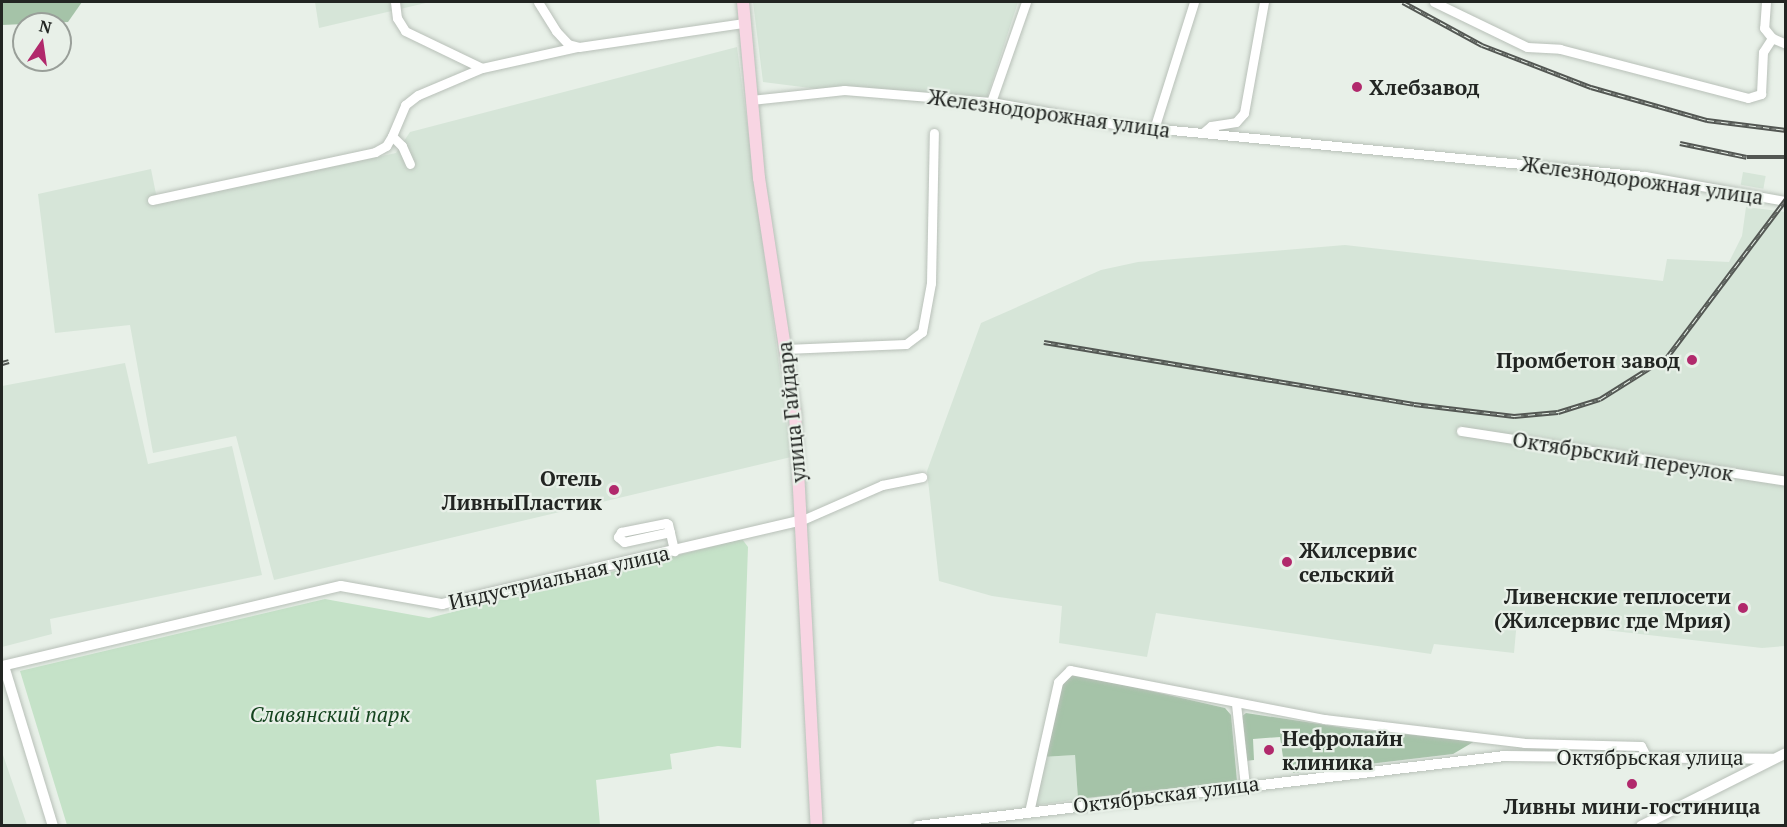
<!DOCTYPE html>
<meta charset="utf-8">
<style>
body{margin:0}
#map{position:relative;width:1787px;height:827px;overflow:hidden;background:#e8f0e8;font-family:"PT Serif",serif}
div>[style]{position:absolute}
.built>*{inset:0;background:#d6e5d8;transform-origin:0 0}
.green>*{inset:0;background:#c5e2c8}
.forest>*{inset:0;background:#a5c3a8}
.roads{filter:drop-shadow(0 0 2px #b8c0b8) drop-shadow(0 0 2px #b8c0b8)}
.minor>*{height:9px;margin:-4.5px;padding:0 4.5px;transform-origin:4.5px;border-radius:4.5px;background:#fff}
.tertiary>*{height:10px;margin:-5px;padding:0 5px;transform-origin:5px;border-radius:5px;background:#fff}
.secondary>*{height:12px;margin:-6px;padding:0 6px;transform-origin:6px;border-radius:6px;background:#f8d5e3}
.rail>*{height:4.5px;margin-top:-2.25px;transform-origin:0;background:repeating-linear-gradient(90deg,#e8f0e8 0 7px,#535753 0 14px);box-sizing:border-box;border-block:2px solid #535753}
.dots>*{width:16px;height:16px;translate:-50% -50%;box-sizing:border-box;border:3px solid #e8f0e8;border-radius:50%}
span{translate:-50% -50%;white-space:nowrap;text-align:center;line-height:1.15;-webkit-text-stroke:4.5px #e8f0e8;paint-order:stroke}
.poi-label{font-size:21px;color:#222522;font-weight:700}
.left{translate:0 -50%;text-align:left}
.right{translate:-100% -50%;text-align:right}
.street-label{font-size:21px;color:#222522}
.park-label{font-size:21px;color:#15441f;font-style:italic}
.frame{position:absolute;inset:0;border:3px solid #222522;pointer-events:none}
.north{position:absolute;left:12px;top:12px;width:60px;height:60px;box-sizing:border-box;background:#e8f0e8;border:2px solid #999f99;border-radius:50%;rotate:13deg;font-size:16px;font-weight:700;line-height:24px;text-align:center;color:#222522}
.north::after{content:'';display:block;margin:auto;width:21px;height:27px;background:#b1296c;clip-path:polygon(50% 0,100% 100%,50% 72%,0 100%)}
</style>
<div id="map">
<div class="built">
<i style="clip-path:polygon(315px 2px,430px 2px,319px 28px)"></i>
<i style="clip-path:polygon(753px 2px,1018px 2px,983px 110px,763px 82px)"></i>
<i style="clip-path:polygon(737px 47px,791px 457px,274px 580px,236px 436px,153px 453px,130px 325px,55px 333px,38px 194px,151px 169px,158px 204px,396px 153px,410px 132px)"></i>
<i style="left:1743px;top:172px;width:23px;height:13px;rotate:10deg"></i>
<i style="clip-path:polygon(1746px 207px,1785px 212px,1785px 646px,1762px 648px,1517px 620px,1514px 653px,1434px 644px,1431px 654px,1156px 613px,1147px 657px,1059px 643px,1062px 606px,992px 596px,939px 581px,927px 471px,981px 323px,1101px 270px,1138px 262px,1345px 245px,1663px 281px,1667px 259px,1729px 262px,1742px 236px)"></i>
<i style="clip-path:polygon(125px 363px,148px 464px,232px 446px,262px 575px,50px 619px,52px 634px,2px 647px,2px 386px)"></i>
<i style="clip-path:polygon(2px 752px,27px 825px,2px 825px)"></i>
<i style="clip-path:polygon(1075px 755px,1078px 799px,1032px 806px,1042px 757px)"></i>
</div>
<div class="green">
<i style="clip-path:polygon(742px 539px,748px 547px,741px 748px,718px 746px,670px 754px,672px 769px,596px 780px,600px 825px,67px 825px,20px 671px,325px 599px,429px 618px)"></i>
</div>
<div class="forest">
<i style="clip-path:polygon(2px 2px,82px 2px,68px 22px,2px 25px)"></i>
<i style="clip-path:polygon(1072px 673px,1225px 708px,1231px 715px,1237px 781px,1078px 799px,1075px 755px,1042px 757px,1060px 681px)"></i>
<i style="clip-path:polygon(1246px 713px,1352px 729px,1475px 741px,1453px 754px,1293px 773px,1290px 757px,1283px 757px,1280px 737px,1253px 739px,1254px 760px,1245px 761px,1241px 717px)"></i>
</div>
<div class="roads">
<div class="minor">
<i style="left:395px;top:2px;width:16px;rotate:83deg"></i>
<i style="left:397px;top:18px;width:15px;rotate:58deg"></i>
<i style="left:405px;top:31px;width:85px;rotate:25.7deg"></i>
<i style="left:482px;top:68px;width:97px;rotate:-12.5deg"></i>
<i style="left:538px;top:2px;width:34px;rotate:58deg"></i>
<i style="left:556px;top:31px;width:18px;rotate:47deg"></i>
<i style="left:568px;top:44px;width:11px;rotate:15deg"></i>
<i style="left:579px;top:47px;width:167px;rotate:-8.3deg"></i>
<i style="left:1434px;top:2px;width:103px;rotate:25.8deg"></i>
<i style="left:1527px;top:47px;width:33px;rotate:3deg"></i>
<i style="left:1560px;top:49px;width:194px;rotate:14.6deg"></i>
<i style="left:1748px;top:98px;width:14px;rotate:-17deg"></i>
<i style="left:1761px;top:94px;width:42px;rotate:-87.3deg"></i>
<i style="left:1763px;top:52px;width:17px;rotate:-57deg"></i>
<i style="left:1766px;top:2px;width:26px;rotate:94deg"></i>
<i style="left:1764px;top:28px;width:13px;rotate:51deg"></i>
<i style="left:1772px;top:38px;width:15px;rotate:23deg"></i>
<i style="left:751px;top:100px;width:94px;rotate:-6.1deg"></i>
<i style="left:844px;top:90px;width:147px;rotate:4.7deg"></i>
<i style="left:991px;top:102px;width:131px;rotate:10.1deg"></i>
<i style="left:1120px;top:125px;width:527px;rotate:5.55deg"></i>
<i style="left:1645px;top:176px;width:143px;rotate:10.1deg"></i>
<i style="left:991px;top:102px;width:106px;rotate:-70.7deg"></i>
<i style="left:1154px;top:129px;width:133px;rotate:-72.5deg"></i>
<i style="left:1204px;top:132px;width:9px;rotate:-41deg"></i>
<i style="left:1211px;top:126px;width:25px;rotate:-9deg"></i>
<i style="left:1236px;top:122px;width:12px;rotate:-48deg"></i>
<i style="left:1244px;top:113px;width:113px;rotate:-79.8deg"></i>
<i style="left:410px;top:164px;width:20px;rotate:-114deg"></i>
<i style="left:402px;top:146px;width:14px;rotate:-135deg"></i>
<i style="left:392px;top:136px;width:34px;rotate:-67deg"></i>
<i style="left:405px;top:105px;width:16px;rotate:-38deg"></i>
<i style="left:418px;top:95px;width:69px;rotate:-22.9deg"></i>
<i style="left:152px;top:200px;width:228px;rotate:-12.1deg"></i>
<i style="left:375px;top:152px;width:13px;rotate:-29deg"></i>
<i style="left:386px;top:146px;width:12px;rotate:-59deg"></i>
<i style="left:785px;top:349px;width:121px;rotate:-2.4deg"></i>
<i style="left:906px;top:344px;width:20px;rotate:-37deg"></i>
<i style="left:922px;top:332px;width:50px;rotate:-79.6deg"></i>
<i style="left:931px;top:283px;width:150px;rotate:-88.9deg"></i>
<i style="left:1461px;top:431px;width:329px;rotate:8.7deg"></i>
<i style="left:800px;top:521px;width:90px;rotate:-23.7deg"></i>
<i style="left:882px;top:485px;width:41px;rotate:-11.3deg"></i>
<i style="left:670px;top:532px;width:47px;rotate:167.7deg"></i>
<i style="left:624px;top:542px;width:8px;rotate:-140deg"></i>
<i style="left:618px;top:537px;width:6px;rotate:-59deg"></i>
<i style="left:621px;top:532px;width:46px;rotate:-11.3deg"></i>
<i style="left:666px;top:523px;width:2px;rotate:27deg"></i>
<i style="left:668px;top:524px;width:28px;rotate:77deg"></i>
<i style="left:1236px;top:704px;width:81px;rotate:83.7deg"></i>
<i style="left:1029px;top:812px;width:133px;rotate:-77.4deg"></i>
<i style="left:1058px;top:682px;width:17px;rotate:-45deg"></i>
<i style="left:1070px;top:670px;width:259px;rotate:10.9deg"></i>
<i style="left:1324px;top:719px;width:201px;rotate:6.8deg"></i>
<i style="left:1524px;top:743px;width:117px;rotate:1.5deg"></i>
<i style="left:1641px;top:746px;width:11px;rotate:63deg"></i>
</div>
<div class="tertiary">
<i style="left:2px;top:666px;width:348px;rotate:-13.3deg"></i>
<i style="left:341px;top:586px;width:103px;rotate:10.1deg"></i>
<i style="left:442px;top:604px;width:367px;rotate:-13.1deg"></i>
<i style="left:4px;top:666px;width:167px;rotate:73deg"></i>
<i style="left:918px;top:826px;width:591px;rotate:-6.8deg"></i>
<i style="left:1505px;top:756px;width:268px;rotate:0.6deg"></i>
<i style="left:1641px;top:826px;width:162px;rotate:-26.7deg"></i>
</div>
<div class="secondary">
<i style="left:743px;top:2px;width:177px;rotate:84.8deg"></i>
<i style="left:759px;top:178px;width:238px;rotate:81.3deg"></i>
<i style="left:795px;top:413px;width:414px;rotate:87deg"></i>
</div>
</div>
<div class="rail">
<i style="left:1403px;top:2px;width:90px;rotate:28.6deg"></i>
<i style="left:1482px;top:45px;width:117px;rotate:21.1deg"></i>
<i style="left:1591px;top:87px;width:121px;rotate:15.9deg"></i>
<i style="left:1707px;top:120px;width:80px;rotate:7.2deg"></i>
<i style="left:1680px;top:143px;width:68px;rotate:11.8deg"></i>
<i style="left:1747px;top:157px;width:39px"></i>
<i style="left:1044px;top:342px;width:375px;rotate:9.5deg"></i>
<i style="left:1414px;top:404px;width:101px;rotate:6.8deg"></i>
<i style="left:1514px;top:416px;width:44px;rotate:-5.2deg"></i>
<i style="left:1558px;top:412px;width:44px;rotate:-17.2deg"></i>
<i style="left:1600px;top:399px;width:79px;rotate:-32.1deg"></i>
<i style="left:1667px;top:357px;width:198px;rotate:-53deg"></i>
<i style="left:2px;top:363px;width:7px;rotate:-16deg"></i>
</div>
<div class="dots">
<i style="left:1357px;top:87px;background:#b1296c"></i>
<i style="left:1692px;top:360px;background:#b1296c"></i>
<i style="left:614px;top:490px;background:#b1296c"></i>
<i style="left:1287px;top:562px;background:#b1296c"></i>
<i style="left:1743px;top:608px;background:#b1296c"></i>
<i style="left:1269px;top:750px;background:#b1296c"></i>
<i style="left:1632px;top:784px;background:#b1296c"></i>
</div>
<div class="poi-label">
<span class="left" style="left:1369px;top:87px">Хлебзавод</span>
<span class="right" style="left:1680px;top:360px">Промбетон завод</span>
<span class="right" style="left:602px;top:490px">Отель<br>ЛивныПластик</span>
<span class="left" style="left:1299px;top:562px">Жилсервис<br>сельский</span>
<span class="right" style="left:1731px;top:608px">Ливенские теплосети<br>(Жилсервис где Мрия)</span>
<span class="left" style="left:1282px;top:750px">Нефролайн<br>клиника</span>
<span style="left:1632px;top:806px">Ливны мини-гостиница</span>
</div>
<div class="street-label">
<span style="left:1049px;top:113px;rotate:8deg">Железнодорожная улица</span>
<span style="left:1642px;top:180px;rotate:8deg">Железнодорожная улица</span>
<span style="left:791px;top:412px;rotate:-96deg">улица Гайдара</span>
<span style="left:1623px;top:456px;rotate:9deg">Октябрьский переулок</span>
<span style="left:559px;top:577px;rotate:-13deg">Индустриальная улица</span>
<span style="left:1650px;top:757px">Октябрьская улица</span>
<span style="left:1166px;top:794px;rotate:-7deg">Октябрьская улица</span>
</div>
<div class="park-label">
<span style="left:330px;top:714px">Славянский парк</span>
</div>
<div class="frame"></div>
<div class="north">N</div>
</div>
